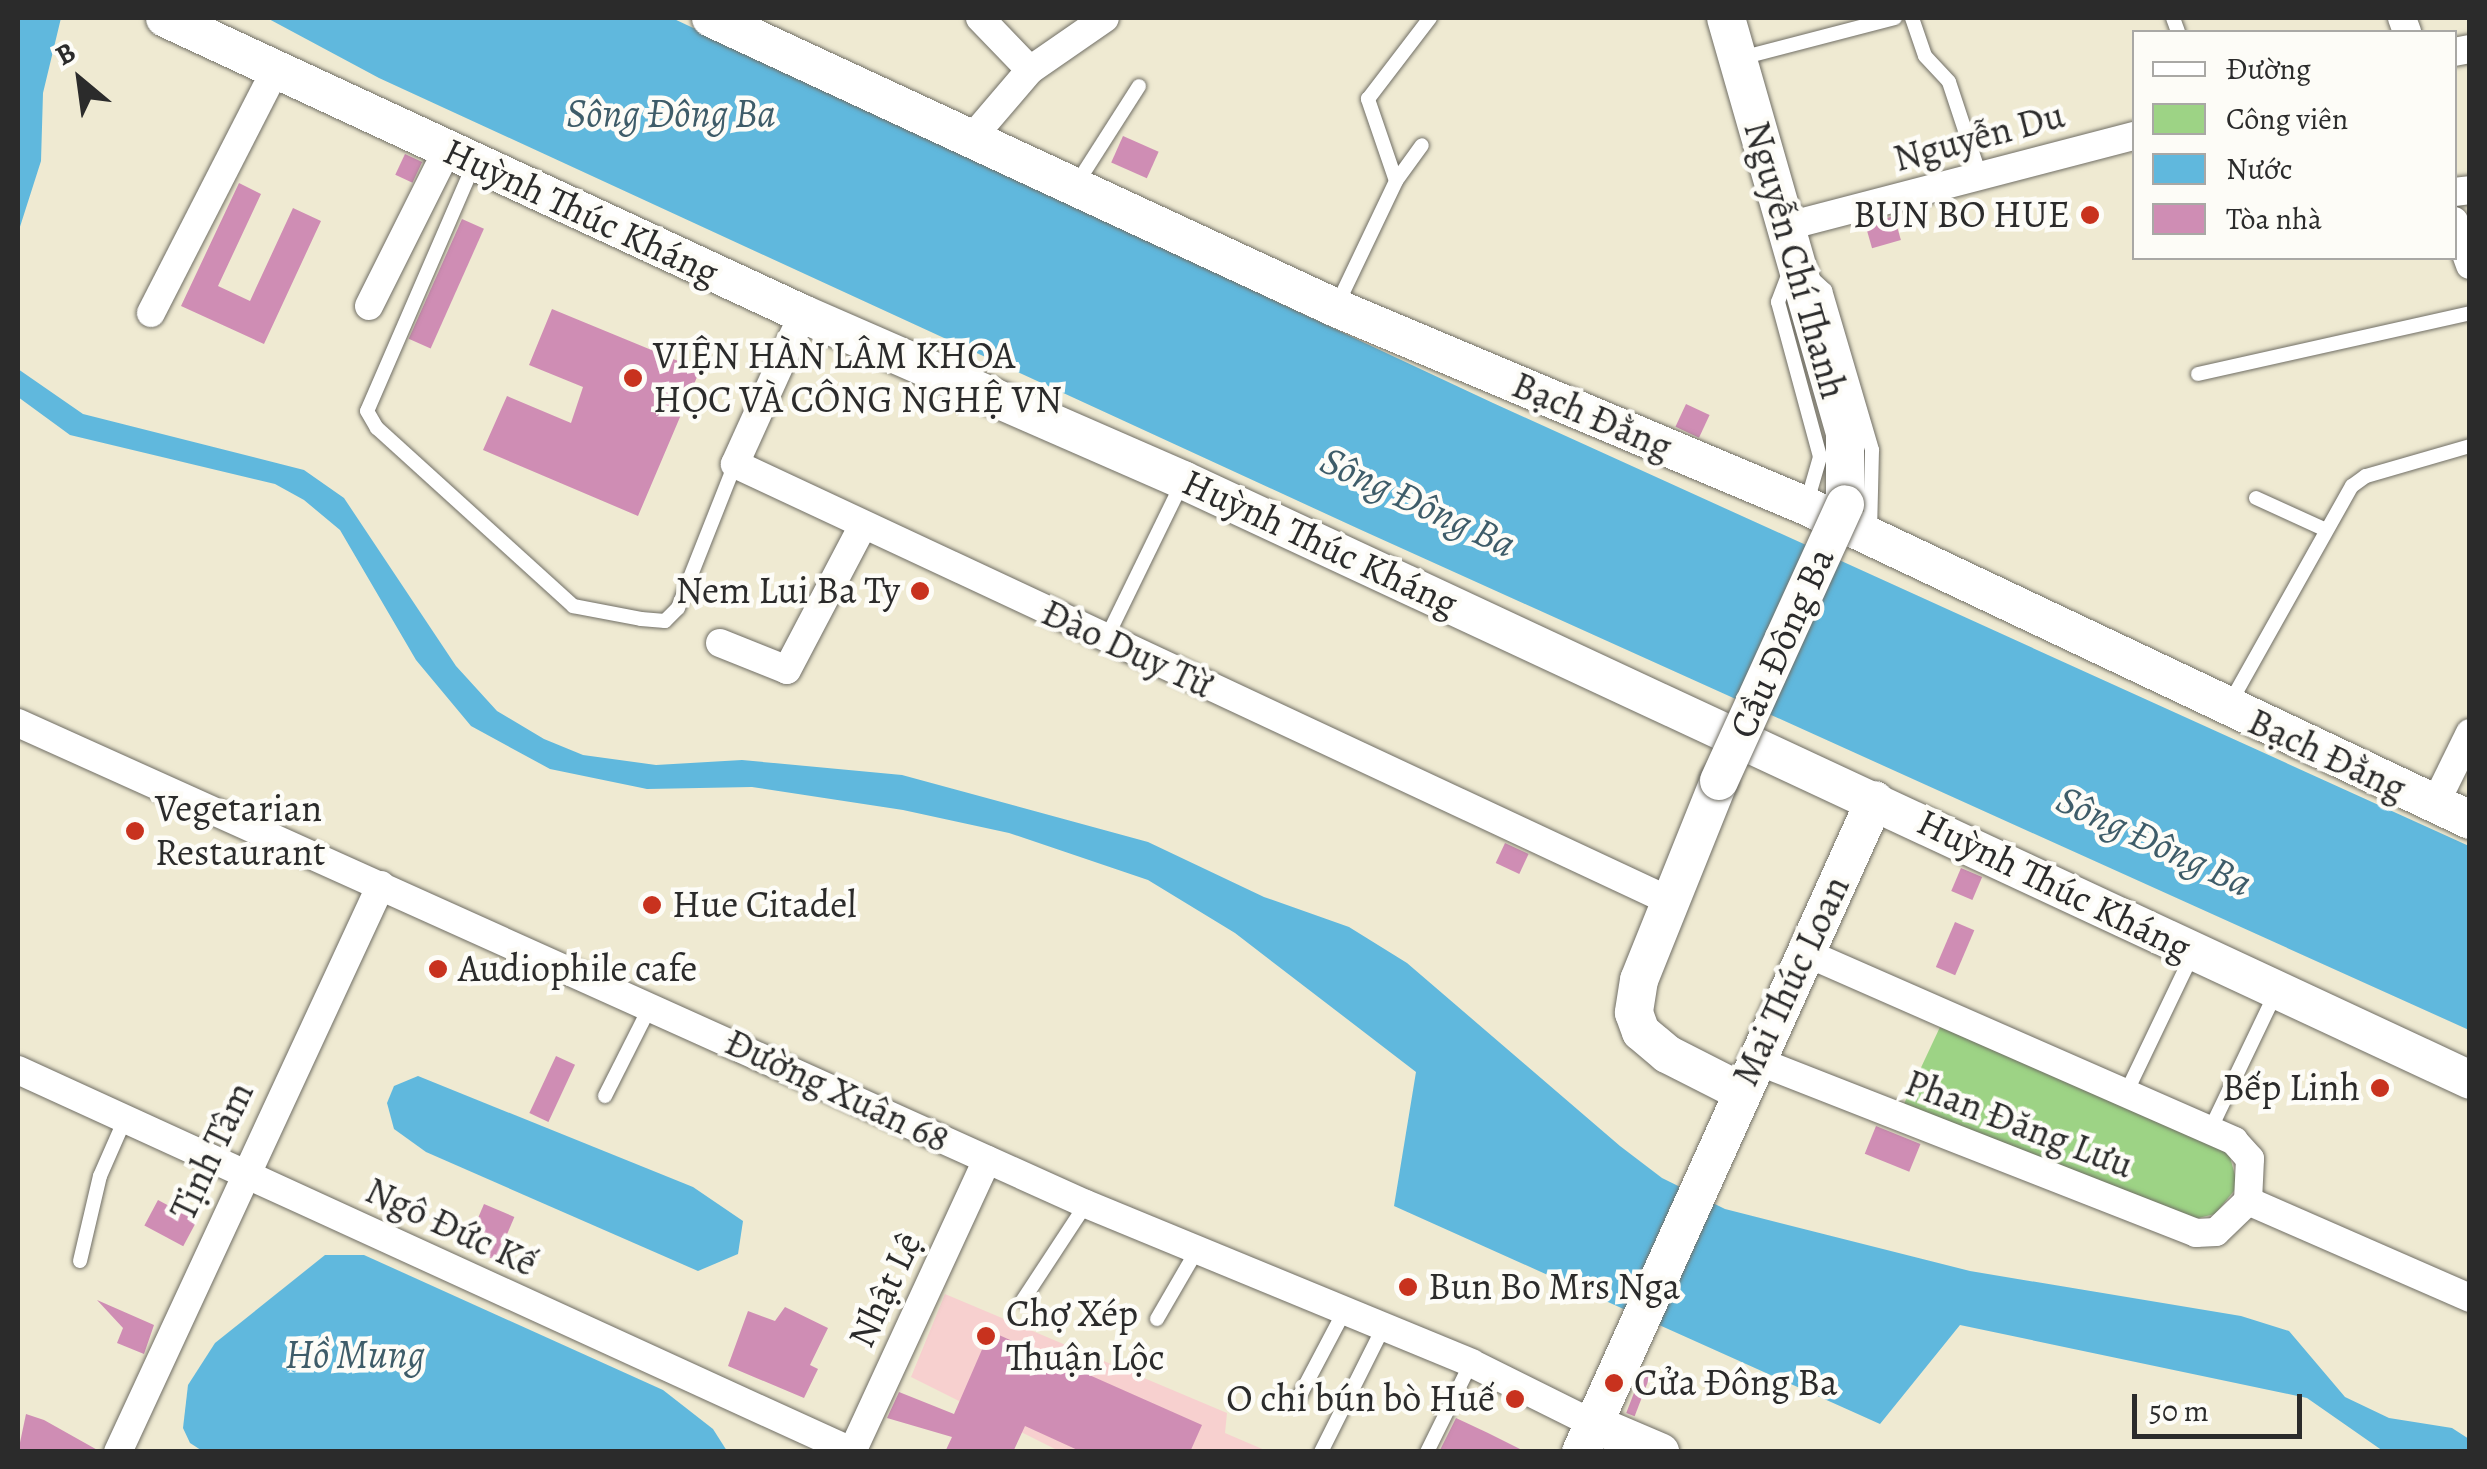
<!DOCTYPE html>
<meta charset="utf-8">
<style>
body{margin:0}
#map{position:relative;width:2487px;height:1469px;overflow:hidden;background:#efead2;font-family:Alegreya,serif}
div>[style]{position:absolute}
.built>*{inset:0;background:#f7d0cf}
.green>*{inset:0;background:#9dd385}
.water>*{inset:0;background:#60b8dd}
.building>*{inset:0;background:#cf8db4;transform-origin:0 0}
.roads{filter:drop-shadow(0 0 2px #706e65) drop-shadow(0 0 2px #706e65)}
.lane>*{height:14px;margin:-7px;padding:0 7px;transform-origin:7px;border-radius:7px;background:#fff}
.street>*{height:28px;margin:-14px;padding:0 14px;transform-origin:14px;border-radius:14px;background:#fff}
.secondary>*{height:38px;margin:-19px;padding:0 19px;transform-origin:19px;border-radius:19px;background:#fff}
.bridges{filter:drop-shadow(0 0 2px #706e65) drop-shadow(0 0 2px #706e65)}
.secondary-bridge>*{height:38px;margin:-19px;padding:0 19px;transform-origin:19px;border-radius:19px;background:#fff}
.dots>*{width:28px;height:28px;translate:-50% -50%;box-sizing:border-box;border:5px solid #fdfcf7;border-radius:50%}
span{translate:-50% -50%;white-space:nowrap;text-align:center;line-height:1.15;-webkit-text-stroke:9px #fdfcf7;paint-order:stroke}
.street-label{font-size:38px;color:#2b2b2b}
.poi-label{font-size:38px;color:#2b2b2b}
.right{translate:-100% -50%;text-align:right}
.left{translate:0 -50%;text-align:left}
.water-label{font-size:40px;color:#3e5c69;font-style:italic}
.frame{position:absolute;inset:0;border:20px solid #2b2b2b;pointer-events:none}
.legend{position:absolute;left:2132px;top:30px;width:325px;height:230px;box-sizing:border-box;background:#fdfcf7;border:2px solid #a9a8a5;margin:0;padding:12px 18px;list-style:none;font-size:30px;color:#2b2b2b}
.legend li{display:flex;align-items:center;gap:20px;height:50px}
.legend b{width:50px;border:2px solid #a9a8a5}
.north{position:absolute;left:30px;top:30px;width:100px;height:100px;-webkit-text-stroke:8px #fdfcf7;paint-order:stroke;rotate:331deg;font-size:28px;font-weight:700;line-height:40px;text-align:center;color:#2b2b2b}
.north::after{content:'';display:block;margin:auto;width:35px;height:45px;background:#2b2b2b;clip-path:polygon(50% 0,100% 100%,50% 72%,0 100%)}
.scale{position:absolute;left:2132px;top:1394px;width:170px;height:45px;box-sizing:border-box;border:5px solid #2b2b2b;border-top:0;padding-left:12px;font-size:30px;line-height:35px;white-space:nowrap;color:#2b2b2b;-webkit-text-stroke:8px #fdfcf7;paint-order:stroke}
</style>
<div id="map">
<div class="built">
<i style="clip-path:polygon(945px 1294px,1227px 1413px,1225px 1433px,1267px 1451px,1059px 1451px,911px 1377px)"></i>
</div>
<div class="green">
<i style="clip-path:polygon(1940px 1027px,2228px 1150px,2238px 1186px,2215px 1214px,2194px 1219px,1903px 1106px)"></i>
</div>
<div class="water">
<i style="clip-path:polygon(18px 18px,61px 18px,43px 93px,41px 161px,18px 233px)"></i>
<i style="clip-path:polygon(267px 18px,672px 18px,1493px 403px,2469px 846px,2469px 1030px,1359px 529px,379px 78px)"></i>
<i style="clip-path:polygon(18px 369px,83px 414px,304px 470px,344px 498px,456px 666px,497px 711px,544px 739px,583px 755px,656px 765px,742px 760px,902px 775px,1148px 842px,1264px 897px,1349px 927px,1407px 963px,1620px 1146px,1662px 1178px,1725px 1209px,1970px 1271px,2241px 1316px,2289px 1331px,2345px 1397px,2389px 1418px,2452px 1428px,2469px 1439px,2469px 1451px,2383px 1451px,2307px 1398px,1960px 1325px,1880px 1424px,1394px 1206px,1416px 1072px,1235px 933px,1148px 880px,1009px 833px,903px 810px,752px 787px,647px 789px,550px 769px,471px 726px,416px 660px,340px 530px,304px 500px,275px 484px,70px 435px,18px 397px)"></i>
<i style="clip-path:polygon(418px 1076px,693px 1187px,743px 1221px,738px 1254px,698px 1271px,426px 1152px,394px 1129px,387px 1103px,394px 1086px)"></i>
<i style="clip-path:polygon(325px 1255px,364px 1255px,663px 1390px,713px 1429px,727px 1451px,204px 1452px,190px 1443px,183px 1428px,188px 1385px,215px 1343px)"></i>
</div>
<div class="building">
<i style="left:1123px;top:136px;width:39px;height:29px;rotate:24deg"></i>
<i style="left:405px;top:154px;width:19px;height:23px;rotate:25deg"></i>
<i style="clip-path:polygon(239px 183px,261px 194px,218px 286px,250px 301px,293px 208px,321px 221px,264px 344px,181px 306px)"></i>
<i style="left:1894px;top:216px;width:25px;height:30px;rotate:74deg"></i>
<i style="left:462px;top:219px;width:24px;height:131px;rotate:24deg"></i>
<i style="clip-path:polygon(552px 309px,700px 370px,638px 516px,483px 450px,507px 396px,571px 423px,583px 387px,529px 365px)"></i>
<i style="left:1686px;top:404px;width:26px;height:25px;rotate:25deg"></i>
<i style="left:1505px;top:843px;width:26px;height:22px;rotate:25deg"></i>
<i style="left:1961px;top:868px;width:23px;height:25px;rotate:23deg"></i>
<i style="left:1955px;top:922px;width:21px;height:49px;rotate:23deg"></i>
<i style="left:556px;top:1056px;width:21px;height:63px;rotate:25deg"></i>
<i style="left:1876px;top:1126px;width:48px;height:30px;rotate:22deg"></i>
<i style="left:158px;top:1200px;width:44px;height:29px;rotate:28deg"></i>
<i style="left:484px;top:1204px;width:33px;height:47px;rotate:23deg"></i>
<i style="clip-path:polygon(97px 1300px,154px 1325px,144px 1354px,117px 1343px,123px 1328px)"></i>
<i style="clip-path:polygon(785px 1307px,828px 1328px,810px 1365px,818px 1369px,804px 1398px,728px 1366px,748px 1311px,775px 1321px)"></i>
<i style="clip-path:polygon(990px 1331px,1202px 1425px,1190px 1452px,1082px 1452px,1025px 1426px,1013px 1452px,945px 1452px,952px 1437px,887px 1418px,899px 1392px,954px 1414px)"></i>
<i style="left:1642px;top:1372px;width:9px;height:44px;rotate:21deg"></i>
<i style="clip-path:polygon(26px 1414px,44px 1420px,101px 1452px,18px 1452px)"></i>
<i style="clip-path:polygon(1456px 1418px,1488px 1433px,1526px 1452px,1439px 1452px)"></i>
</div>
<div class="roads">
<div class="lane">
<i style="left:1912px;top:18px;width:40px;rotate:71.1deg"></i>
<i style="left:1925px;top:56px;width:35px;rotate:47deg"></i>
<i style="left:1949px;top:82px;width:99px;rotate:71.7deg"></i>
<i style="left:2173px;top:18px;width:15px;rotate:70deg"></i>
<i style="left:1741px;top:58px;width:159px;rotate:-14.6deg"></i>
<i style="left:474px;top:164px;width:269px;rotate:113.4deg"></i>
<i style="left:367px;top:411px;width:20px;rotate:60deg"></i>
<i style="left:377px;top:428px;width:265px;rotate:42.2deg"></i>
<i style="left:573px;top:606px;width:69px;rotate:10.8deg"></i>
<i style="left:641px;top:619px;width:24px;rotate:5deg"></i>
<i style="left:665px;top:621px;width:18px;rotate:-45deg"></i>
<i style="left:678px;top:608px;width:155px;rotate:-68.4deg"></i>
<i style="left:1396px;top:181px;width:87px;rotate:-108.9deg"></i>
<i style="left:1368px;top:99px;width:102px;rotate:-52.6deg"></i>
<i style="left:1077px;top:183px;width:115px;rotate:-57.4deg"></i>
<i style="left:1789px;top:273px;width:31px;rotate:111deg"></i>
<i style="left:1778px;top:302px;width:161px;rotate:74.8deg"></i>
<i style="left:1820px;top:457px;width:47px;rotate:106.1deg"></i>
<i style="left:1810px;top:276px;width:21px;rotate:43deg"></i>
<i style="left:1825px;top:290px;width:167px;rotate:73.6deg"></i>
<i style="left:1872px;top:450px;width:81px;rotate:91.4deg"></i>
<i style="left:1336px;top:307px;width:140px;rotate:-64.5deg"></i>
<i style="left:1396px;top:181px;width:44px;rotate:-54.2deg"></i>
<i style="left:2198px;top:374px;width:279px;rotate:-12.6deg"></i>
<i style="left:2256px;top:498px;width:75px;rotate:24.5deg"></i>
<i style="left:1106px;top:639px;width:176px;rotate:-64deg"></i>
<i style="left:2230px;top:703px;width:249px;rotate:-60.7deg"></i>
<i style="left:2352px;top:486px;width:17px;rotate:-36deg"></i>
<i style="left:2366px;top:476px;width:108px;rotate:-16.1deg"></i>
<i style="left:2126px;top:1093px;width:155px;rotate:-64.4deg"></i>
<i style="left:605px;top:1096px;width:102px;rotate:-63.2deg"></i>
<i style="left:2210px;top:1130px;width:153px;rotate:-64.4deg"></i>
<i style="left:80px;top:1261px;width:87px;rotate:-76.8deg"></i>
<i style="left:100px;top:1176px;width:62px;rotate:-66.3deg"></i>
<i style="left:1023px;top:1300px;width:115px;rotate:-56.7deg"></i>
<i style="left:1157px;top:1319px;width:80px;rotate:-59.9deg"></i>
<i style="left:1297px;top:1401px;width:103px;rotate:-62.2deg"></i>
<i style="left:1321px;top:1452px;width:141px;rotate:-63.4deg"></i>
<i style="left:1427px;top:1452px;width:99px;rotate:-63.7deg"></i>
</div>
<div class="street">
<i style="left:980px;top:18px;width:72px;rotate:46.1deg"></i>
<i style="left:2402px;top:18px;width:15px;rotate:70deg"></i>
<i style="left:2454px;top:52px;width:16px;rotate:-11deg"></i>
<i style="left:971px;top:139px;width:91px;rotate:-49.5deg"></i>
<i style="left:1030px;top:70px;width:91px;rotate:-34.7deg"></i>
<i style="left:2454px;top:192px;width:16px;rotate:-7deg"></i>
<i style="left:2454px;top:221px;width:47px;rotate:70deg"></i>
<i style="left:1784px;top:227px;width:362px;rotate:-14.6deg"></i>
<i style="left:369px;top:306px;width:174px;rotate:-63.4deg"></i>
<i style="left:151px;top:313px;width:272px;rotate:-62.9deg"></i>
<i style="left:803px;top:314px;width:165px;rotate:114.4deg"></i>
<i style="left:735px;top:464px;width:1032px;rotate:25.05deg"></i>
<i style="left:720px;top:643px;width:72px;rotate:21.9deg"></i>
<i style="left:787px;top:670px;width:161px;rotate:-62.3deg"></i>
<i style="left:18px;top:723px;width:1171px;rotate:24.25deg"></i>
<i style="left:1086px;top:1204px;width:417px;rotate:22.4deg"></i>
<i style="left:1471px;top:1363px;width:137px;rotate:26.4deg"></i>
<i style="left:2435px;top:804px;width:79px;rotate:-63.8deg"></i>
<i style="left:1804px;top:952px;width:470px;rotate:23.7deg"></i>
<i style="left:2234px;top:1141px;width:24px;rotate:48deg"></i>
<i style="left:2250px;top:1159px;width:42px;rotate:92.7deg"></i>
<i style="left:1755px;top:1060px;width:474px;rotate:21.4deg"></i>
<i style="left:2196px;top:1233px;width:20px;rotate:-3deg"></i>
<i style="left:2216px;top:1232px;width:45px;rotate:-44.1deg"></i>
<i style="left:2248px;top:1201px;width:242px;rotate:23.6deg"></i>
<i style="left:18px;top:1070px;width:918px;rotate:24.58deg"></i>
<i style="left:118px;top:1452px;width:625px;rotate:-65.12deg"></i>
<i style="left:852px;top:1452px;width:322px;rotate:-65.2deg"></i>
</div>
<div class="secondary">
<i style="left:165px;top:18px;width:703px;rotate:24.89deg"></i>
<i style="left:803px;top:314px;width:415px;rotate:23.6deg"></i>
<i style="left:1183px;top:480px;width:1420px;rotate:24.99deg"></i>
<i style="left:711px;top:18px;width:689px;rotate:24.89deg"></i>
<i style="left:1336px;top:308px;width:510px;rotate:22.84deg"></i>
<i style="left:1806px;top:506px;width:735px;rotate:25.31deg"></i>
<i style="left:1726px;top:18px;width:432px;rotate:74deg"></i>
<i style="left:1845px;top:433px;width:71px;rotate:90deg"></i>
<i style="left:1719px;top:781px;width:214px;rotate:111.9deg"></i>
<i style="left:1639px;top:980px;width:33px;rotate:99deg"></i>
<i style="left:1634px;top:1013px;width:20px;rotate:70deg"></i>
<i style="left:1641px;top:1032px;width:34px;rotate:40deg"></i>
<i style="left:1667px;top:1054px;width:82px;rotate:26.9deg"></i>
<i style="left:1594px;top:1424px;width:72px;rotate:23deg"></i>
<i style="left:1581px;top:1452px;width:715px;rotate:-65.73deg"></i>
</div>
</div>
<div class="bridges">
<div class="secondary-bridge">
<i style="left:1719px;top:781px;width:304px;rotate:-65.5deg"></i>
</div>
</div>
<div class="dots">
<i style="left:2090px;top:215px;background:#c8321e"></i>
<i style="left:633px;top:378px;background:#c8321e"></i>
<i style="left:920px;top:591px;background:#c8321e"></i>
<i style="left:135px;top:831px;background:#c8321e"></i>
<i style="left:652px;top:905px;background:#c8321e"></i>
<i style="left:438px;top:969px;background:#c8321e"></i>
<i style="left:2380px;top:1088px;background:#c8321e"></i>
<i style="left:1408px;top:1287px;background:#c8321e"></i>
<i style="left:986px;top:1336px;background:#c8321e"></i>
<i style="left:1614px;top:1383px;background:#c8321e"></i>
<i style="left:1515px;top:1399px;background:#c8321e"></i>
</div>
<div class="street-label">
<span style="left:1979px;top:137px;rotate:-15deg">Nguyễn Du</span>
<span style="left:581px;top:212px;rotate:25deg">Huỳnh Thúc Kháng</span>
<span style="left:1795px;top:260px;rotate:74deg">Nguyễn Chí Thanh</span>
<span style="left:1592px;top:416px;rotate:23deg">Bạch Đằng</span>
<span style="left:1320px;top:543px;rotate:25deg">Huỳnh Thúc Kháng</span>
<span style="left:1782px;top:643px;rotate:-66deg">Cầu Đông Ba</span>
<span style="left:1127px;top:649px;rotate:25deg">Đào Duy Từ</span>
<span style="left:2327px;top:755px;rotate:25deg">Bạch Đằng</span>
<span style="left:2054px;top:885px;rotate:26deg">Huỳnh Thúc Kháng</span>
<span style="left:1791px;top:981px;rotate:-65deg">Mai Thúc Loan</span>
<span style="left:837px;top:1091px;rotate:25deg">Đường Xuân 68</span>
<span style="left:2019px;top:1124px;rotate:21deg">Phan Đăng Lưu</span>
<span style="left:212px;top:1151px;rotate:-65deg">Tịnh Tâm</span>
<span style="left:451px;top:1227px;rotate:25deg">Ngô Đức Kế</span>
<span style="left:885px;top:1290px;rotate:-65deg">Nhật Lệ</span>
</div>
<div class="poi-label">
<span class="right" style="left:2070px;top:215px">BUN BO HUE</span>
<span class="left" style="left:653px;top:378px">VIỆN HÀN LÂM KHOA<br>HỌC VÀ CÔNG NGHỆ VN</span>
<span class="right" style="left:900px;top:591px">Nem Lui Ba Ty</span>
<span class="left" style="left:155px;top:831px">Vegetarian<br>Restaurant</span>
<span class="left" style="left:672px;top:905px">Hue Citadel</span>
<span class="left" style="left:458px;top:969px">Audiophile cafe</span>
<span class="right" style="left:2360px;top:1088px">Bếp Linh</span>
<span class="left" style="left:1428px;top:1287px">Bun Bo Mrs Nga</span>
<span class="left" style="left:1006px;top:1336px">Chợ Xép<br>Thuận Lộc</span>
<span class="left" style="left:1634px;top:1383px">Cửa Đông Ba</span>
<span class="right" style="left:1495px;top:1399px">O chi bún bò Huế</span>
</div>
<div class="water-label">
<span style="left:671px;top:114px">Sông Đông Ba</span>
<span style="left:1418px;top:502px;rotate:25deg">Sông Đông Ba</span>
<span style="left:2154px;top:841px;rotate:25deg">Sông Đông Ba</span>
<span style="left:355px;top:1355px">Hồ Mung</span>
</div>
<div class="frame"></div>
<ul class="legend">
<li><b style="height:12px;background:#fff"></b>Đường</li>
<li><b style="height:28px;background:#9dd385"></b>Công viên</li>
<li><b style="height:28px;background:#60b8dd"></b>Nước</li>
<li><b style="height:28px;background:#cf8db4"></b>Tòa nhà</li>
</ul>
<div class="north">B</div>
<div class="scale">50 m</div>
</div>
